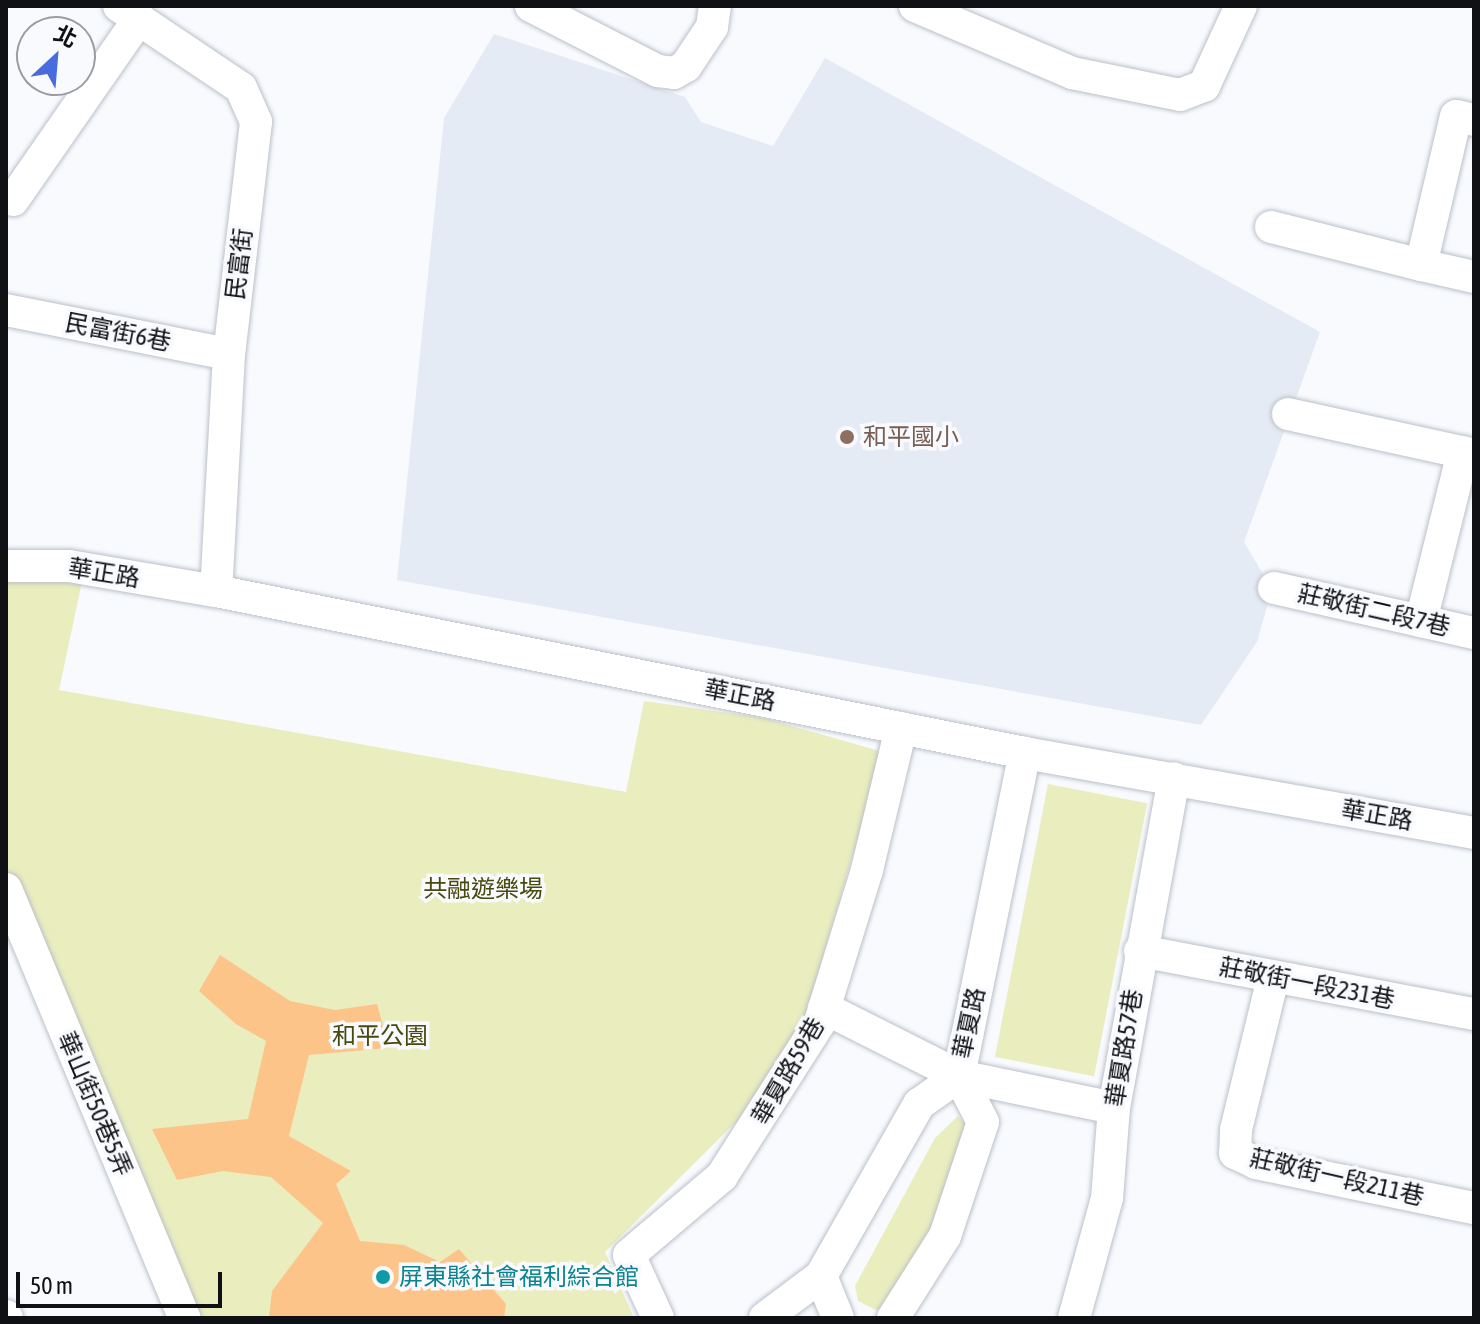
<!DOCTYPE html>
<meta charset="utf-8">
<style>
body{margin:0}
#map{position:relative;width:1480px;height:1324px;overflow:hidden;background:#f8fafe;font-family:"Asap Condensed","Noto Sans TC",sans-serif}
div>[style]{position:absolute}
.built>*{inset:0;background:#e5ebf4}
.green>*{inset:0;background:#eaedbe;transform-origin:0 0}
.building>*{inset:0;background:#fcc489}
.roads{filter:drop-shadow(0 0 2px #bbc0c8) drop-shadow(0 0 2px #bbc0c8)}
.street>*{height:32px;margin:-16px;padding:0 16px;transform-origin:16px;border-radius:16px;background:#fff}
.dots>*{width:22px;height:22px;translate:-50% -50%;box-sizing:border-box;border:4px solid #f8fafe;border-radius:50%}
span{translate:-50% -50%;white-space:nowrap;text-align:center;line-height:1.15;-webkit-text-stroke:7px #f8fafe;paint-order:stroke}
.street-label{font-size:24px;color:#0f1114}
.education-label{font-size:24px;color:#785e54}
.left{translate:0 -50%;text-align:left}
.park-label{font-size:24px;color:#48490e}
.culture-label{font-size:24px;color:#0d838f}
.frame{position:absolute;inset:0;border:8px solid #0f1114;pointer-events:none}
.north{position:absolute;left:16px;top:16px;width:80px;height:80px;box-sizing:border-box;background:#f8fafe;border:2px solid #9b9da0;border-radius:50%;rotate:26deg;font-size:22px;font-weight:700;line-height:32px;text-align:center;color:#0f1114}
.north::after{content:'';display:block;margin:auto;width:28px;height:36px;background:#496bde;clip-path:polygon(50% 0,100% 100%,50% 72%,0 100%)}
.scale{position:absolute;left:16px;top:1272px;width:206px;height:36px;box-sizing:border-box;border:4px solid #0f1114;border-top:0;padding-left:10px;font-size:24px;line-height:28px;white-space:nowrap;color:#0f1114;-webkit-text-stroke:6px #f8fafe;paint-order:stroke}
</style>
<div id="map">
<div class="built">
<i style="clip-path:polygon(494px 34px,685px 97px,701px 122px,773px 146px,825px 58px,1320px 332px,1244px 542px,1272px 589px,1257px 642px,1201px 725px,397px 580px,444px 118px)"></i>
</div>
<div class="green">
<i style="clip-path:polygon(6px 575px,83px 577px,59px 690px,626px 792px,644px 701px,764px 718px,883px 752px,803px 1024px,752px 1106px,605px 1252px,634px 1318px,191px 1318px,6px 871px)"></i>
<i style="left:1048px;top:784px;width:101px;height:278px;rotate:11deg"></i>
<i style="clip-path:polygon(958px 1116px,965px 1124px,961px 1148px,934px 1229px,888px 1306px,876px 1310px,858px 1301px,855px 1286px,935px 1138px)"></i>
</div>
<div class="building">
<i style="clip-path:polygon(220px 955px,290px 1001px,335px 1010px,377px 1004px,389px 1048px,309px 1055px,289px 1136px,351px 1171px,336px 1184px,360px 1241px,404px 1245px,440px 1262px,459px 1249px,506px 1304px,504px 1318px,269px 1318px,272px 1291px,323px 1223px,271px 1177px,223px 1171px,177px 1180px,152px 1129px,248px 1119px,266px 1041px,236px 1024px,199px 991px)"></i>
</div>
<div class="roads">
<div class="street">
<i style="left:119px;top:6px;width:147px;rotate:33.9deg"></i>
<i style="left:241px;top:88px;width:37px;rotate:66deg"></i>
<i style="left:256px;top:122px;width:234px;rotate:96.6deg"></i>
<i style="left:229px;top:354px;width:237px;rotate:93.1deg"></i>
<i style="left:531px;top:6px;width:143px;rotate:27.1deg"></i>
<i style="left:658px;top:71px;width:16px;rotate:7deg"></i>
<i style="left:674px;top:73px;width:14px;rotate:-30deg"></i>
<i style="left:686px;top:66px;width:47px;rotate:-56.3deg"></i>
<i style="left:712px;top:27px;width:21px;rotate:-82deg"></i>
<i style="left:915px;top:6px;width:171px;rotate:23.1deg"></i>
<i style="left:1072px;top:73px;width:110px;rotate:11.5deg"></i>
<i style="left:1180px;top:95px;width:26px;rotate:-21deg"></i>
<i style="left:1204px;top:86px;width:88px;rotate:-65.2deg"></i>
<i style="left:1474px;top:120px;width:18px;rotate:-167deg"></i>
<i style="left:1456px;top:116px;width:153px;rotate:103.2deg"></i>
<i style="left:1421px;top:265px;width:54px;rotate:12.8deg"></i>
<i style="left:13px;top:200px;width:221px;rotate:-55.2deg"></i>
<i style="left:1271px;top:227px;width:155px;rotate:14.2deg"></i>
<i style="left:6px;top:310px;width:227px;rotate:11.2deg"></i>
<i style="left:1288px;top:414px;width:190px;rotate:12.4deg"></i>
<i style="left:6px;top:566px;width:63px"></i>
<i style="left:69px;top:566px;width:149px;rotate:9.7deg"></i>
<i style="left:216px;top:591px;width:825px;rotate:11.32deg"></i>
<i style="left:1025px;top:753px;width:456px;rotate:10.1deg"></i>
<i style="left:1274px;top:588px;width:205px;rotate:12.7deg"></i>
<i style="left:1421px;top:621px;width:174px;rotate:-76deg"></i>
<i style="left:6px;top:889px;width:465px;rotate:67.4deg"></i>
<i style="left:1140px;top:951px;width:340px;rotate:10.7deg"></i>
<i style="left:1273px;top:978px;width:156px;rotate:103.7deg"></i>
<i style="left:1236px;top:1130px;width:23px;rotate:92deg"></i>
<i style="left:1235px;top:1153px;width:23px;rotate:25deg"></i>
<i style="left:1256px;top:1163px;width:223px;rotate:11.7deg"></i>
<i style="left:824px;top:1008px;width:151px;rotate:26.7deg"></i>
<i style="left:959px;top:1076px;width:158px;rotate:11.7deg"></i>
<i style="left:821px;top:1276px;width:45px;rotate:68deg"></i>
<i style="left:6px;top:1316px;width:2px;rotate:63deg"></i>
<i style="left:658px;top:1318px;width:69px;rotate:-114.7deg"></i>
<i style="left:629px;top:1255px;width:122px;rotate:-40.3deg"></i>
<i style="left:722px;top:1176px;width:183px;rotate:-57.5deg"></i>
<i style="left:820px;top:1022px;width:159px;rotate:-72.8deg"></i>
<i style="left:867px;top:870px;width:146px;rotate:-76.5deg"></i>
<i style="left:765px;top:1318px;width:70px;rotate:-36.9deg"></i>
<i style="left:821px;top:1276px;width:198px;rotate:-60.3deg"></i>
<i style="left:919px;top:1104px;width:49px;rotate:-35deg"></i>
<i style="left:959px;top:1076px;width:330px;rotate:-78.5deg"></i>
<i style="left:893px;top:1318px;width:97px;rotate:-57.6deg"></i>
<i style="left:945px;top:1236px;width:120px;rotate:-71.6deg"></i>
<i style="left:983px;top:1122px;width:52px;rotate:-117.6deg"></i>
<i style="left:1074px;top:1318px;width:124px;rotate:-74.6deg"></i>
<i style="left:1107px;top:1198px;width:90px;rotate:-85.6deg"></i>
<i style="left:1114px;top:1108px;width:335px;rotate:-79.7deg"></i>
</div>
</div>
<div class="dots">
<i style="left:847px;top:437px;background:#8d6e63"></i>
<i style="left:383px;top:1277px;background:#0f9aa8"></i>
</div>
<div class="street-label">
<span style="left:239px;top:264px;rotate:-83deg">民富街</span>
<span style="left:118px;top:332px;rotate:11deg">民富街6巷</span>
<span style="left:104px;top:573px;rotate:9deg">華正路</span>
<span style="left:1374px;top:610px;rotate:13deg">莊敬街二段7巷</span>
<span style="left:740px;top:695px;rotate:11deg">華正路</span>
<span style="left:1377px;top:815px;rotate:10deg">華正路</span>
<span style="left:1307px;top:983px;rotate:11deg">莊敬街一段231巷</span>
<span style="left:969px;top:1023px;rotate:-78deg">華夏路</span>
<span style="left:1124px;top:1048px;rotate:-81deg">華夏路57巷</span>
<span style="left:788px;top:1071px;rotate:-60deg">華夏路59巷</span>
<span style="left:95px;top:1104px;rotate:67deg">華山街50巷5弄</span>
<span style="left:1337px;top:1177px;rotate:13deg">莊敬街一段211巷</span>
</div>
<div class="education-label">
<span class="left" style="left:863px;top:437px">和平國小</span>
</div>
<div class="park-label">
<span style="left:483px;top:889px">共融遊樂場</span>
<span style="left:380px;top:1036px">和平公園</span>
</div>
<div class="culture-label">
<span class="left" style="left:399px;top:1277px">屏東縣社會福利綜合館</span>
</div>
<div class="frame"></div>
<div class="north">北</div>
<div class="scale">50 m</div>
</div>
